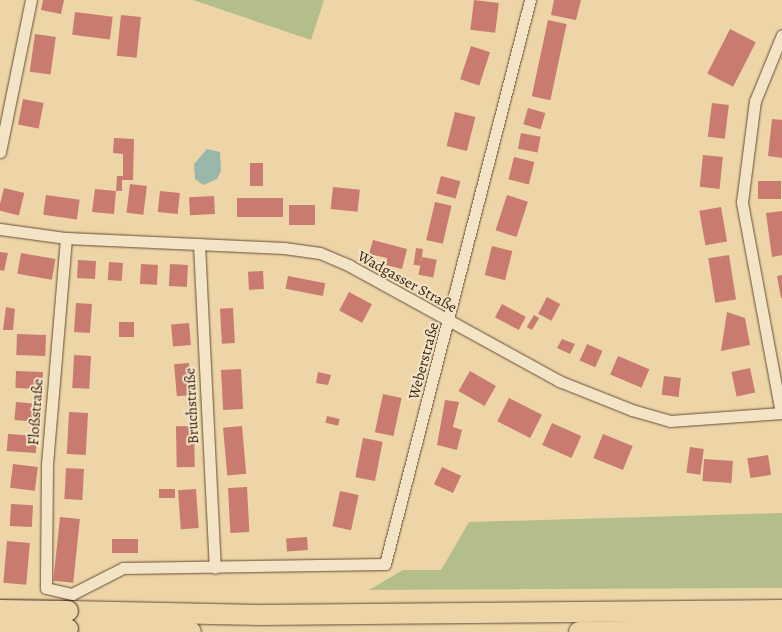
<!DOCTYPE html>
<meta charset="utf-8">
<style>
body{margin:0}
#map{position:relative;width:782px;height:632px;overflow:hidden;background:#edd5a7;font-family:Alegreya,serif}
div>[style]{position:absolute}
.green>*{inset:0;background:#b4be8a}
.water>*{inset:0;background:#99b8a9}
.building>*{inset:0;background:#c97b6f;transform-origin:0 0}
.roads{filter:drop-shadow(0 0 1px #654d37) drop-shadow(0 0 1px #654d37)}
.street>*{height:11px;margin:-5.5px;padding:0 5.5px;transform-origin:5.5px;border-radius:5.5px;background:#f3e4c6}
.highway>*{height:20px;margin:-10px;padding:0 10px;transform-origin:10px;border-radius:10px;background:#edd5a7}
.bridges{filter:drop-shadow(0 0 1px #382012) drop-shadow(0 0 1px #382012)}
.highway-bridge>*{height:20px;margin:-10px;padding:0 10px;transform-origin:10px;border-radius:10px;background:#edd5a7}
span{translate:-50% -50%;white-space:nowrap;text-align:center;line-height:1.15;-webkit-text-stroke:4px #f3e4c6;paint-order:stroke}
.street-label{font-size:15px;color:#382012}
</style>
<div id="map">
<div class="green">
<i style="clip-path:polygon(193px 0,324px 0,311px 40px)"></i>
<i style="clip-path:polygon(782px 513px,782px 588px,369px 590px,403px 570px,441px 570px,469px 522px)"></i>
</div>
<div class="water">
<i style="clip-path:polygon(207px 149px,220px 152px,221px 171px,217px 179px,203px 185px,195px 179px,194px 164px)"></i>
</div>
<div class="building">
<i style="clip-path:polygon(43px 0,64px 0,61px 14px,41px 10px)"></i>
<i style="left:474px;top:0;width:25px;height:30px;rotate:7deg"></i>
<i style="clip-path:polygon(554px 0,581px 0,576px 20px,551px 15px)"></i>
<i style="left:75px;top:12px;width:38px;height:23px;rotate:7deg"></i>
<i style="left:121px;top:15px;width:20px;height:41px;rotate:6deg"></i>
<i style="left:548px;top:20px;width:19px;height:78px;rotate:12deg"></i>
<i style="left:730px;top:29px;width:29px;height:50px;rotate:27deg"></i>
<i style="left:35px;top:34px;width:21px;height:38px;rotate:8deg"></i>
<i style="left:471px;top:46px;width:20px;height:35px;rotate:18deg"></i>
<i style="left:23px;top:99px;width:21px;height:26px;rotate:11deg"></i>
<i style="left:712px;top:103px;width:17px;height:34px;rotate:7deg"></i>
<i style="left:528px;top:108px;width:18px;height:17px;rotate:16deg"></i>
<i style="left:455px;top:112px;width:21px;height:35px;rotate:14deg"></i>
<i style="clip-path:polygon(772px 119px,782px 120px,782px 158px,768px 156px)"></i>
<i style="left:521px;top:133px;width:20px;height:16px;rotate:11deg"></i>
<i style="clip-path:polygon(114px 138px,134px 139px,133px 180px,122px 180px,122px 191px,116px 191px,114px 214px,92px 212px,95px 189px,116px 191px,117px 176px,123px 176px,123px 154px,113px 153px)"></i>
<i style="left:703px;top:155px;width:20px;height:32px;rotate:6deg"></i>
<i style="left:514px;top:157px;width:21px;height:23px;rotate:14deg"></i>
<i style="left:250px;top:163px;width:13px;height:23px"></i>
<i style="left:441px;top:176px;width:20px;height:18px;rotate:15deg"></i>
<i style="left:758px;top:181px;width:23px;height:18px"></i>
<i style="left:130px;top:184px;width:17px;height:29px;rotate:7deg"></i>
<i style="left:333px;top:187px;width:27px;height:22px;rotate:6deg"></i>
<i style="left:4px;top:188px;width:21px;height:23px;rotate:14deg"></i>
<i style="left:160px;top:191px;width:20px;height:21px;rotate:6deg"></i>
<i style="left:46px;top:195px;width:34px;height:20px;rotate:8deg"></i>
<i style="left:507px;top:195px;width:22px;height:37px;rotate:18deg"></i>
<i style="left:214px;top:196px;width:18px;height:25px;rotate:87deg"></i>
<i style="left:237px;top:198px;width:46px;height:19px"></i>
<i style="left:435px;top:202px;width:17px;height:39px;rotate:13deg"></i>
<i style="left:289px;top:205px;width:26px;height:20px"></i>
<i style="left:721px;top:207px;width:35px;height:22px;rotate:80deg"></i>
<i style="clip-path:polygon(782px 211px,782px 255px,772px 257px,766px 213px)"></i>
<i style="clip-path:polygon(373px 240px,407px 249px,402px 269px,386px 265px,387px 258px,369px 254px)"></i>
<i style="left:492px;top:246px;width:21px;height:30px;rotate:14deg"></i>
<i style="left:416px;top:248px;width:7px;height:17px;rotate:8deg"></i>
<i style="clip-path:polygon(0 252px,8px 253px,4px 271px,0 270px)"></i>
<i style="left:21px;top:253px;width:35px;height:21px;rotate:10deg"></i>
<i style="left:729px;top:255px;width:45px;height:21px;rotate:81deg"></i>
<i style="left:422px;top:257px;width:15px;height:18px;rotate:11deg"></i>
<i style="left:78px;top:260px;width:18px;height:18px;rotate:3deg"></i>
<i style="left:109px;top:262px;width:14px;height:18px;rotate:4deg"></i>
<i style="left:141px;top:264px;width:17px;height:20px;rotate:3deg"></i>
<i style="left:170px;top:264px;width:18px;height:22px;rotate:3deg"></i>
<i style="left:263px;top:271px;width:18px;height:15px;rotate:87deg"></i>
<i style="clip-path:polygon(782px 275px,782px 298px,781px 298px,777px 276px)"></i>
<i style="left:288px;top:276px;width:38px;height:13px;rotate:11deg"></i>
<i style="left:349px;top:292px;width:26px;height:21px;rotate:28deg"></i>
<i style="left:547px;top:297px;width:15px;height:19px;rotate:28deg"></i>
<i style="left:76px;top:303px;width:16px;height:29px;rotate:4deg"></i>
<i style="left:502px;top:304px;width:27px;height:15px;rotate:28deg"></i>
<i style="clip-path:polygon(6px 307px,15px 309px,13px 330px,3px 330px)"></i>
<i style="left:233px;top:308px;width:35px;height:13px;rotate:87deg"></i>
<i style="clip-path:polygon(727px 312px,745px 318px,750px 345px,721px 351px)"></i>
<i style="left:534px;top:315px;width:6px;height:14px;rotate:31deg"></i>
<i style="left:119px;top:322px;width:15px;height:15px"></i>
<i style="left:189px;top:323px;width:22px;height:18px;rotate:85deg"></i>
<i style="left:17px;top:334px;width:29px;height:21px;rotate:2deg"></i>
<i style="clip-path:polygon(562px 339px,575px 344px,570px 354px,557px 348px)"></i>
<i style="left:587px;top:344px;width:17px;height:18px;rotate:24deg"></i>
<i style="left:74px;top:355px;width:17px;height:33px;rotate:3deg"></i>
<i style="left:618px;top:356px;width:34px;height:20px;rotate:23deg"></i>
<i style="left:189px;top:363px;width:32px;height:15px;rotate:85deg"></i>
<i style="left:750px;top:368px;width:25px;height:19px;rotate:78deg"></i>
<i style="left:241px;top:369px;width:40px;height:20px;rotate:87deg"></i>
<i style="left:16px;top:371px;width:27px;height:17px;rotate:2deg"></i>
<i style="left:470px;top:371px;width:30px;height:23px;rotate:30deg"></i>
<i style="clip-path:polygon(318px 372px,331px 375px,328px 385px,316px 383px)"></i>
<i style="left:664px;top:376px;width:17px;height:19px;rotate:7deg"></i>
<i style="left:383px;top:394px;width:19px;height:39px;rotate:12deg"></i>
<i style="left:509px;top:398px;width:37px;height:26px;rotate:27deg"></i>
<i style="clip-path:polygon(445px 400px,459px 402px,453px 427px,462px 430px,457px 450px,437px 445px)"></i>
<i style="left:16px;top:402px;width:25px;height:18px;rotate:5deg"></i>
<i style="left:69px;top:412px;width:19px;height:42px;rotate:3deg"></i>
<i style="left:327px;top:416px;width:13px;height:7px;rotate:13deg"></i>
<i style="left:552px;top:423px;width:32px;height:24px;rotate:24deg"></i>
<i style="left:194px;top:426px;width:41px;height:18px;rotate:89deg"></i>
<i style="left:242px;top:426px;width:48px;height:19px;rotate:85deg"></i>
<i style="left:8px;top:434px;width:29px;height:17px;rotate:4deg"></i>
<i style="left:603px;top:434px;width:32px;height:26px;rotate:22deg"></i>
<i style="left:363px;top:438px;width:20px;height:40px;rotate:11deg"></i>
<i style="left:690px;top:447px;width:14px;height:26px;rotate:8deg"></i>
<i style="left:768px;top:455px;width:20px;height:21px;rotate:81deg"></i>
<i style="left:704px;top:459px;width:29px;height:22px;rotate:4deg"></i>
<i style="left:13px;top:464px;width:25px;height:24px;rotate:7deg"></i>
<i style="left:442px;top:467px;width:21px;height:19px;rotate:25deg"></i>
<i style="left:66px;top:468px;width:18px;height:31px;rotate:3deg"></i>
<i style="left:247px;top:487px;width:45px;height:19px;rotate:87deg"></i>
<i style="left:175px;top:489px;width:9px;height:16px;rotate:90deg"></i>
<i style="left:196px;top:489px;width:39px;height:18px;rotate:86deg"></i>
<i style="left:340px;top:491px;width:19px;height:36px;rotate:12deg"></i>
<i style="left:11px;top:504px;width:22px;height:22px;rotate:3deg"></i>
<i style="left:60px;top:517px;width:20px;height:64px;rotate:6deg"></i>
<i style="left:307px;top:537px;width:13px;height:21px;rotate:86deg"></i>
<i style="left:138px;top:539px;width:14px;height:26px;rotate:90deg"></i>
<i style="left:7px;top:541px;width:23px;height:42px;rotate:5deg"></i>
</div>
<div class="roads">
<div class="street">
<i style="left:0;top:152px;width:155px;rotate:-78.5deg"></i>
<i style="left:0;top:229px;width:67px;rotate:7.8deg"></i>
<i style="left:66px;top:238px;width:218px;rotate:2.6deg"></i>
<i style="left:284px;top:248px;width:36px;rotate:8deg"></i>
<i style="left:320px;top:253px;width:33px;rotate:23deg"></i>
<i style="left:350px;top:266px;width:239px;rotate:28.8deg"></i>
<i style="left:559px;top:381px;width:79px;rotate:21.7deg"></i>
<i style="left:632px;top:410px;width:40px;rotate:16deg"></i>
<i style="left:670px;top:421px;width:112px;rotate:-4.1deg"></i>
<i style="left:66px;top:238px;width:228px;rotate:94.8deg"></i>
<i style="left:47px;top:465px;width:123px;rotate:90.5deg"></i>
<i style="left:46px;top:588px;width:27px;rotate:13deg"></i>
<i style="left:72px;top:594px;width:57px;rotate:-27deg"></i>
<i style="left:123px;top:568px;width:262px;rotate:-0.9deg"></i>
<i style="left:385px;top:564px;width:582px;rotate:-75.58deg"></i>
<i style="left:199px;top:244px;width:324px;rotate:87.2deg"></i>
<i style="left:781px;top:413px;width:215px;rotate:-100.5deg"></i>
<i style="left:742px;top:202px;width:102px;rotate:-82.7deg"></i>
<i style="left:755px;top:101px;width:71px;rotate:-67.8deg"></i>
</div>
<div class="highway">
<i style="left:68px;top:611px;width:192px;rotate:1.2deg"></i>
<i style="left:260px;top:615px;width:522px;rotate:-0.55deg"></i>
<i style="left:68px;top:629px;width:123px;rotate:1.4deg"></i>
<i style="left:579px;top:632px;width:203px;rotate:-1.1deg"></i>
</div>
</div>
<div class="bridges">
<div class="highway-bridge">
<i style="left:0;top:610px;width:68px;rotate:0.8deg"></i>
<i style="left:0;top:626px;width:68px;rotate:2.5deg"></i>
</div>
</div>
<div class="street-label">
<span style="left:407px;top:282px;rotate:29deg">Wadgasser Straße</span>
<span style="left:424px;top:361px;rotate:-75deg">Weberstraße</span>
<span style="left:192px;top:406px;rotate:-93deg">Bruchstraße</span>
<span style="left:36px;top:412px;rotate:-86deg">Floßstraße</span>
</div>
</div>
